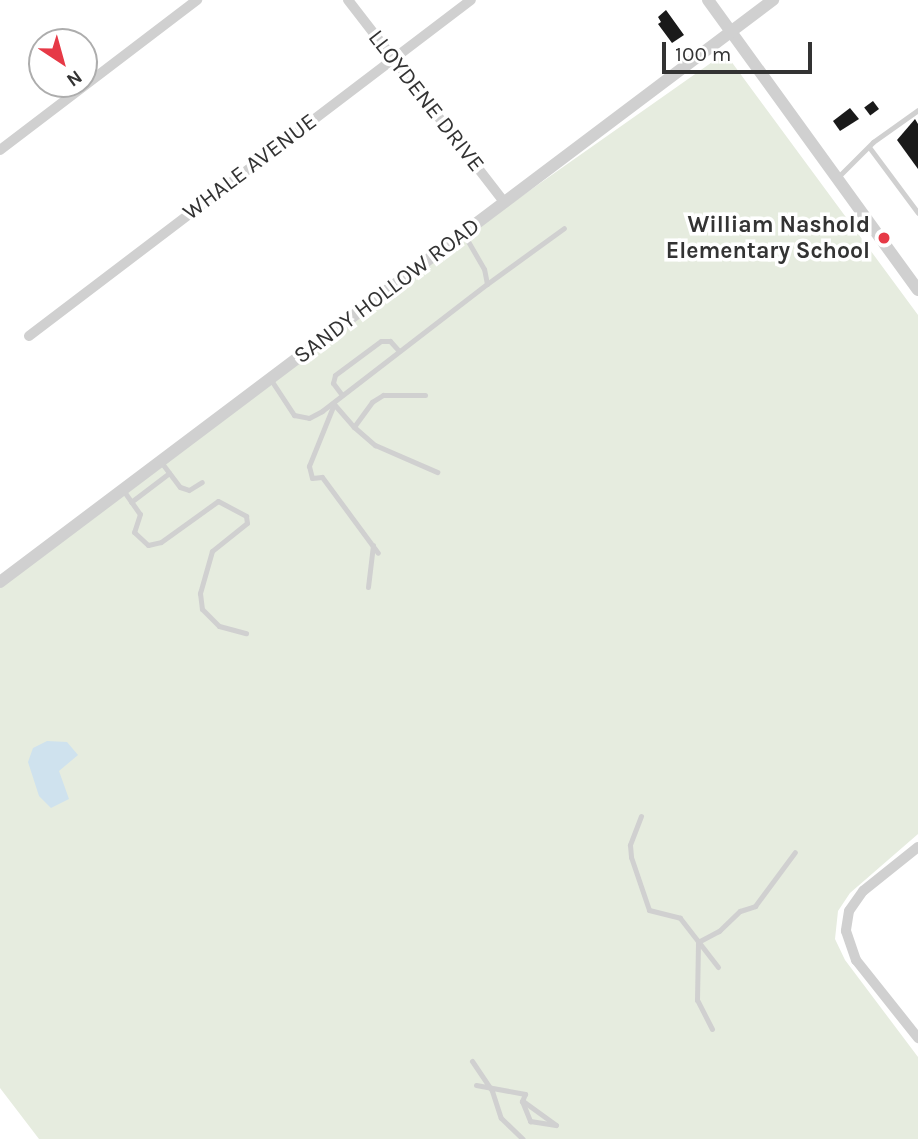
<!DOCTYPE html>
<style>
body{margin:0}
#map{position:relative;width:918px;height:1139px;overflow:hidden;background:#fff;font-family:Karla,sans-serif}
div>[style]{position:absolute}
.green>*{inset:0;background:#e6ecdf}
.water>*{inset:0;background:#cfe2ee}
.building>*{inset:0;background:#1a1a1a;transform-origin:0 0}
.service>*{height:5px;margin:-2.5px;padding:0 2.5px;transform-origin:2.5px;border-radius:2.5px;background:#d0d0d0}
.minor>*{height:10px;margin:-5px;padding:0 5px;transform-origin:5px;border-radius:5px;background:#d0d0d0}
.tertiary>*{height:12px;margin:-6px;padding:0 6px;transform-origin:6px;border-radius:6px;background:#d0d0d0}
.dots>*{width:19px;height:19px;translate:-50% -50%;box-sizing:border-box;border:4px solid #fff;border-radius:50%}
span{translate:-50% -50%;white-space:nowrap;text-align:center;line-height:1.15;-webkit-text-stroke:7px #fff;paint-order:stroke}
.street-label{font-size:23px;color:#333}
.poi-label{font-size:23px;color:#333;font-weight:700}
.right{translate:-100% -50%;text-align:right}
.north{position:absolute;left:28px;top:28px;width:70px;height:70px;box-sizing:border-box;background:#fff;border:2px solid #adadad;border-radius:50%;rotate:144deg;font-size:19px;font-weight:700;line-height:28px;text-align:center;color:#333}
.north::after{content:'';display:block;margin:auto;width:24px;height:32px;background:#e63946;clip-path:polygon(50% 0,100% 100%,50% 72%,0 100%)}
.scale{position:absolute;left:662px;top:42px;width:150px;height:32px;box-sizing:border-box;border:4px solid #333;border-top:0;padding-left:9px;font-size:21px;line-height:24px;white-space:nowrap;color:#333;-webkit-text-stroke:5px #fff;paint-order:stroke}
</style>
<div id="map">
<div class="green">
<i style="clip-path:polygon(725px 53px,918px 315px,918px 834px,850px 893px,838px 911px,835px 939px,845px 960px,918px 1057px,918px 1139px,39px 1139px,0 1088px,0 588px,465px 236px)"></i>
</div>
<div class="water">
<i style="clip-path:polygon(47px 741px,67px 742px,78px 755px,59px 771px,69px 799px,51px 808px,39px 796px,28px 762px,33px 748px)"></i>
</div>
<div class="building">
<i style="clip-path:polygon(666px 10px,684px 35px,672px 43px,658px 24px,661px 22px,658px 17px)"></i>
<i style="left:873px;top:101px;width:10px;height:11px;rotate:53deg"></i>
<i style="clip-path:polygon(850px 108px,859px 119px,840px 131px,833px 121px)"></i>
<i style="clip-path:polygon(915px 119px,918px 124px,918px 169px,897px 140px)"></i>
</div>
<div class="service">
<i style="left:869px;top:147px;width:82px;rotate:53.4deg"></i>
<i style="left:837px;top:178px;width:51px;rotate:-45deg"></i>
<i style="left:873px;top:142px;width:55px;rotate:-35.4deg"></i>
<i style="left:487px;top:284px;width:95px;rotate:-36deg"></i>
<i style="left:271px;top:380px;width:42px;rotate:56.7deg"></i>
<i style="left:294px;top:415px;width:15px;rotate:11deg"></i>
<i style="left:309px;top:418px;width:15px;rotate:-28deg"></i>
<i style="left:322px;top:411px;width:208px;rotate:-37.6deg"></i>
<i style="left:487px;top:284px;width:15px;rotate:-101deg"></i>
<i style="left:484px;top:269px;width:39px;rotate:-120deg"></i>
<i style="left:342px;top:395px;width:15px;rotate:-127deg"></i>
<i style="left:333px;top:383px;width:8px;rotate:-76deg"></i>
<i style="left:335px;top:375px;width:57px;rotate:-36.5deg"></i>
<i style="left:381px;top:341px;width:9px"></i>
<i style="left:390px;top:341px;width:13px;rotate:48deg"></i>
<i style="left:425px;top:395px;width:42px;rotate:180deg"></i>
<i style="left:383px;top:395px;width:13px;rotate:148deg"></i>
<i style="left:372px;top:402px;width:31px;rotate:126deg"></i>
<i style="left:354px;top:427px;width:28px;rotate:41deg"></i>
<i style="left:375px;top:445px;width:68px;rotate:23.5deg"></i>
<i style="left:333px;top:403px;width:32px;rotate:49deg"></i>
<i style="left:334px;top:404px;width:67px;rotate:112deg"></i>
<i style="left:309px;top:466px;width:12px;rotate:76deg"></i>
<i style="left:312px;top:478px;width:10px;rotate:-6deg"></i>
<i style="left:322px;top:477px;width:94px;rotate:53.6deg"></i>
<i style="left:161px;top:462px;width:31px;rotate:53deg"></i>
<i style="left:180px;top:487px;width:9px;rotate:18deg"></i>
<i style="left:189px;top:490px;width:15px;rotate:-32deg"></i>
<i style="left:123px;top:490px;width:29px;rotate:55deg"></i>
<i style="left:140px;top:514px;width:19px;rotate:108deg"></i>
<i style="left:134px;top:532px;width:19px;rotate:43deg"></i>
<i style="left:148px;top:545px;width:13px;rotate:-13deg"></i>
<i style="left:161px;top:542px;width:70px;rotate:-35.7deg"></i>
<i style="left:218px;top:501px;width:32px;rotate:28deg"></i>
<i style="left:246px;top:516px;width:7px;rotate:82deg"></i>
<i style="left:247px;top:523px;width:45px;rotate:141.3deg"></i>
<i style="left:212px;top:551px;width:44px;rotate:105.9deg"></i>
<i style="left:200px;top:593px;width:16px;rotate:83deg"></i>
<i style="left:202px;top:609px;width:24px;rotate:45deg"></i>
<i style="left:219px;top:626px;width:28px;rotate:15deg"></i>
<i style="left:131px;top:502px;width:48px;rotate:-37.3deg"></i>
<i style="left:368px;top:587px;width:42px;rotate:-83.2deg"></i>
<i style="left:641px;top:816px;width:31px;rotate:111deg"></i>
<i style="left:630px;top:845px;width:12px;rotate:85deg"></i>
<i style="left:631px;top:857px;width:56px;rotate:71.2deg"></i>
<i style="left:649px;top:910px;width:32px;rotate:14deg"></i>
<i style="left:680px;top:918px;width:62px;rotate:52.2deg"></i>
<i style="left:712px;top:1029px;width:33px;rotate:-117deg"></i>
<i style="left:697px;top:1000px;width:58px;rotate:-89deg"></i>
<i style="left:698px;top:942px;width:24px;rotate:-28deg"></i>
<i style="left:719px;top:931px;width:29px;rotate:-44deg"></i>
<i style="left:740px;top:911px;width:16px;rotate:-18deg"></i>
<i style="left:755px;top:906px;width:67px;rotate:-53.5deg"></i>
<i style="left:472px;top:1061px;width:36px;rotate:56deg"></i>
<i style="left:492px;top:1091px;width:28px;rotate:72deg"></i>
<i style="left:501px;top:1118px;width:30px;rotate:44deg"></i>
<i style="left:476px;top:1085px;width:50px;rotate:10.4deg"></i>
<i style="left:525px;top:1094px;width:8px;rotate:113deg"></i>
<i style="left:522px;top:1101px;width:22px;rotate:68deg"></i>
<i style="left:530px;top:1121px;width:26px;rotate:9deg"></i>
<i style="left:556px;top:1125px;width:41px;rotate:-144deg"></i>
</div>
<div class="minor">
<i style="left:348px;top:0;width:255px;rotate:52.3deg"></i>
<i style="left:0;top:150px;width:248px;rotate:-37.3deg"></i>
<i style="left:29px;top:336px;width:555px;rotate:-37.24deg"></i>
<i style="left:918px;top:847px;width:70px;rotate:141.3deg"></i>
<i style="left:863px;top:891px;width:24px;rotate:125deg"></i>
<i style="left:849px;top:911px;width:20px;rotate:99deg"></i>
<i style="left:846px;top:931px;width:31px;rotate:71deg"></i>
<i style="left:856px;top:960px;width:100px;rotate:51.5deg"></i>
</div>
<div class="tertiary">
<i style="left:708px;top:0;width:358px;rotate:54.1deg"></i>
<i style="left:0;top:582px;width:968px;rotate:-36.98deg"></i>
</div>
<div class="dots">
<i style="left:884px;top:238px;background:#e63946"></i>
</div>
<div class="street-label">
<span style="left:426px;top:101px;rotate:52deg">LLOYDENE DRIVE</span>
<span style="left:250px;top:167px;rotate:-37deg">WHALE AVENUE</span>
<span style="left:387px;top:291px;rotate:-37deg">SANDY HOLLOW ROAD</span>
</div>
<div class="poi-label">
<span class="right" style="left:870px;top:238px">William Nashold<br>Elementary School</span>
</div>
<div class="north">N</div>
<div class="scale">100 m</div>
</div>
